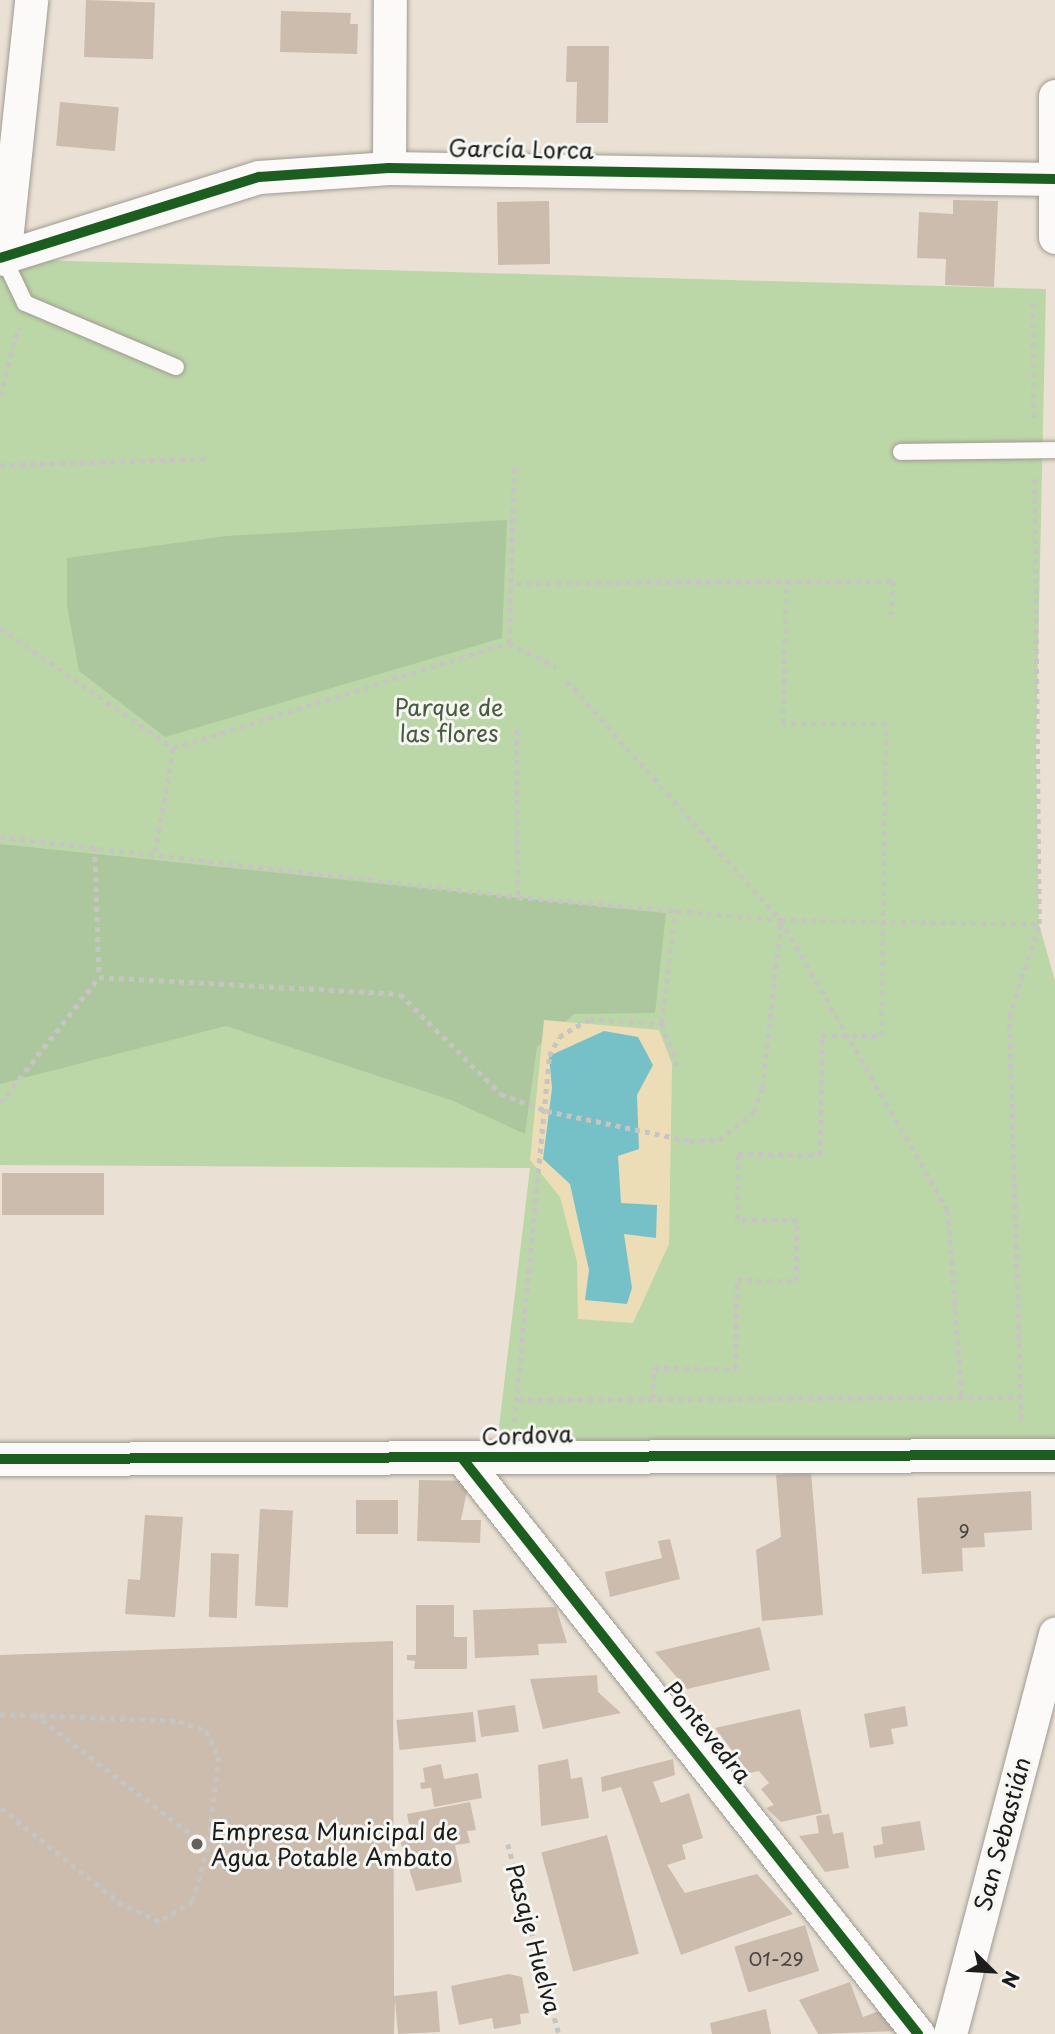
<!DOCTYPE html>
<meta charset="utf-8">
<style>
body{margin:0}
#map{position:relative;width:1055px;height:2034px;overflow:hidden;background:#eae1d4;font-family:"Playpen Sans",sans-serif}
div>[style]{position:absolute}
.green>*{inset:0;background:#bcd7a7}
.forest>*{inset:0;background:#acc79d}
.sand>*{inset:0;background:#ecddb6}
.water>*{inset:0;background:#76c1c7}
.building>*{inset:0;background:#cbbcae;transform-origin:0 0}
.path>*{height:4.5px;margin-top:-2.25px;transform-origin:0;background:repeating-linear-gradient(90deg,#c6c5c2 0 5px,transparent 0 10px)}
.roads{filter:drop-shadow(0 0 2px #9f9b93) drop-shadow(0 0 2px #9f9b93)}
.service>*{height:16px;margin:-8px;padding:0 8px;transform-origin:8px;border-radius:8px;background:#fcfaf9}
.minor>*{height:33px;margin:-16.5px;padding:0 16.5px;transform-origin:16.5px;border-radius:16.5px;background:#fcfaf9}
.cycleway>*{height:10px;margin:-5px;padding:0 5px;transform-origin:5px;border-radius:5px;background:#1b5e20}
.dots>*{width:19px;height:19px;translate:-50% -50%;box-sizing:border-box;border:4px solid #f6f6f2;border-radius:50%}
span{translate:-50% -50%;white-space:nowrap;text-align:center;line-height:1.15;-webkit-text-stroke:6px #f6f6f2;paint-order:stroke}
.number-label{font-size:19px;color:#484440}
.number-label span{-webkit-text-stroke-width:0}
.street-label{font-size:23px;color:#1c1c1c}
.park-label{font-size:23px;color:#475b40}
.poi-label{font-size:23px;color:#1c1c1c}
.left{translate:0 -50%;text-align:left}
.north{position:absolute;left:957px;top:1936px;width:70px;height:70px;-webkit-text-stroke:5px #f6f6f2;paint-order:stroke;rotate:114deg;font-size:19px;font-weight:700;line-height:28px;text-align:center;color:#1c1c1c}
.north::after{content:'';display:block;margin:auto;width:24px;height:32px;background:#1c1c1c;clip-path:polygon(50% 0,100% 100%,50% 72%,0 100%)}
</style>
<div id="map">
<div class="green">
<i style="clip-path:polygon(0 259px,1046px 289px,1036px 748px,1039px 924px,1055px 981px,1055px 1443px,783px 1454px,498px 1435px,530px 1168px,0 1165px)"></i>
</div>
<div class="forest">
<i style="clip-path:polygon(507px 520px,502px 638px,165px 737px,79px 671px,67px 606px,67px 558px,226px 536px)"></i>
<i style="clip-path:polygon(0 844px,666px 913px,655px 1013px,574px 1014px,537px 1047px,525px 1134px,451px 1100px,226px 1026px,0 1084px)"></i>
</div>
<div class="sand">
<i style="clip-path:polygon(544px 1020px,659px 1030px,672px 1064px,669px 1244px,633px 1323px,578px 1319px,577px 1262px,560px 1197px,530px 1160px)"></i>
</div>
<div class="water">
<i style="clip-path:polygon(604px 1031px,638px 1037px,653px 1065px,637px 1095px,639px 1149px,618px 1156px,621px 1203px,657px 1205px,656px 1238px,624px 1234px,632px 1288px,627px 1304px,585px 1300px,589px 1270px,570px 1184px,543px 1159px,552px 1088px,549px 1056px)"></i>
</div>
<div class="building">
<i style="left:86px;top:0;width:69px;height:57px;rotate:2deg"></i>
<i style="clip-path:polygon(281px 11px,351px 13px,350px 24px,358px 24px,357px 54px,280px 52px)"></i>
<i style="clip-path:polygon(567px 46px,609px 46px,608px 123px,576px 123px,577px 82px,566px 82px)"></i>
<i style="left:60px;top:102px;width:59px;height:44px;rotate:5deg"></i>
<i style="clip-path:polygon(953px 200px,998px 201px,994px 287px,945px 285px,946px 259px,917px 258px,919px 212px,953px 214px)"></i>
<i style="left:549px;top:201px;width:63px;height:52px;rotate:89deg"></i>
<i style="left:2px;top:1173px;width:102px;height:42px"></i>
<i style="clip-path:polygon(811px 1472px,823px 1615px,762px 1621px,756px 1550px,781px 1537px,776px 1475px)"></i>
<i style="clip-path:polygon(419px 1480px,469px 1481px,461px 1520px,481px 1520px,480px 1543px,417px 1541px)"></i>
<i style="clip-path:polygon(1031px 1491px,1032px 1530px,984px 1533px,985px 1547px,962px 1548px,963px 1571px,922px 1574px,917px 1498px)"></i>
<i style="left:398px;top:1500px;width:34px;height:42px;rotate:90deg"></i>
<i style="left:260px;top:1509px;width:33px;height:97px;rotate:3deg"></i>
<i style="clip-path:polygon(145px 1515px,183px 1517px,175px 1617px,125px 1614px,128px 1579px,140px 1580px)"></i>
<i style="clip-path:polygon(670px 1539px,680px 1579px,610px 1597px,605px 1572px,662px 1558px,658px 1541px)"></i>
<i style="left:211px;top:1553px;width:28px;height:64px;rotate:2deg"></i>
<i style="clip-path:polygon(416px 1605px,454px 1605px,454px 1637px,467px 1637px,467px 1669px,414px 1669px,415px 1661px,407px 1660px,407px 1655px,416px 1655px)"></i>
<i style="clip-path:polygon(556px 1607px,567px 1643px,538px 1644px,539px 1655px,475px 1658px,473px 1610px)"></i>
<i style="clip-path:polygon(760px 1627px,770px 1670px,687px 1689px,655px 1652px)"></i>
<i style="clip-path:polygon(393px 1641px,394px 1996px,437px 1991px,440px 2032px,398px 2034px,395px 2000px,394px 2034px,0 2034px,0 1655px)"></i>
<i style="clip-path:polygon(597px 1675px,598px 1692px,621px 1713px,543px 1729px,530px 1679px)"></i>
<i style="left:515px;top:1705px;width:27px;height:38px;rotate:82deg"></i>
<i style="clip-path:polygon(905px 1706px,908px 1726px,891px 1729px,894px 1744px,870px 1748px,864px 1714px)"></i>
<i style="clip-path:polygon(800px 1709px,822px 1813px,781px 1822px,766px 1808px,774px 1805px,761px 1789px,769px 1783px,759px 1771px,749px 1773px,715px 1728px)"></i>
<i style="left:473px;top:1712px;width:30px;height:77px;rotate:84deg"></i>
<i style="clip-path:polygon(568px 1759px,571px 1779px,582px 1777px,589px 1818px,541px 1826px,538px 1765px)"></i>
<i style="clip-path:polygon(673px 1759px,675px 1775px,653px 1782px,661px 1803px,689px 1793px,703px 1838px,682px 1845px,686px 1859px,667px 1865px,685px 1893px,757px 1874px,793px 1914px,681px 1955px,621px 1787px,602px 1792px,601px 1777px)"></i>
<i style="clip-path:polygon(441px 1764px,444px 1779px,478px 1773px,482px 1798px,434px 1807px,431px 1788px,421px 1789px,420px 1783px,425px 1782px,423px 1768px)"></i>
<i style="clip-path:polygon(470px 1802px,476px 1830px,467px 1831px,470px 1843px,455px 1845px,462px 1882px,416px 1891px,400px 1840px,411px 1835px,407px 1814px)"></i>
<i style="clip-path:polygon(829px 1814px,833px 1834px,843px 1832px,849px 1868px,825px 1872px,799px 1836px,819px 1833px,816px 1816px)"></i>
<i style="clip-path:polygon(920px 1821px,925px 1850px,875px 1858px,873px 1846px,883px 1844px,881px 1827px)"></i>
<i style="left:607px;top:1835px;width:123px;height:68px;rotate:75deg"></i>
<i style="left:805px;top:1925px;width:48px;height:74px;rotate:73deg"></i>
<i style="clip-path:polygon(509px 1974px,522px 1977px,529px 2013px,520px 2014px,521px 2024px,494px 2029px,492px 2018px,459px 2025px,451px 1986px)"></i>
<i style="clip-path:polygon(850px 1982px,863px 2017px,882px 2010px,899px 2031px,818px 2034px,799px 2000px)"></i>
<i style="clip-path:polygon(766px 2009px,771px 2034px,712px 2034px,710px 2023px)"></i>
</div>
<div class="path">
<i style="left:1033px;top:303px;width:120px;rotate:89.5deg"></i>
<i style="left:0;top:396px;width:71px;rotate:-75.4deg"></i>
<i style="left:0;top:465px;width:208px;rotate:-1.7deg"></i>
<i style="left:516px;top:583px;width:378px;rotate:-0.3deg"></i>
<i style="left:894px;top:581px;width:34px;rotate:95deg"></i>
<i style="left:0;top:628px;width:211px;rotate:34.7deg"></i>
<i style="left:509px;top:643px;width:178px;rotate:-88.4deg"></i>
<i style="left:567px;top:681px;width:321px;rotate:48.2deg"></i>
<i style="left:781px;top:920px;width:335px;rotate:60.1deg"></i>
<i style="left:948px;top:1210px;width:188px;rotate:85.7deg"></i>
<i style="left:517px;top:730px;width:167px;rotate:89.7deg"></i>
<i style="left:173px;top:748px;width:352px;rotate:-17.4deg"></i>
<i style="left:509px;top:643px;width:53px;rotate:27.1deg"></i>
<i style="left:0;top:837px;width:521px;rotate:6.61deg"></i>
<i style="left:518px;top:897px;width:264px;rotate:5deg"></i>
<i style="left:781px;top:920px;width:258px;rotate:0.9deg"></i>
<i style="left:95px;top:847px;width:130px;rotate:88.2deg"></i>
<i style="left:155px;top:852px;width:106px;rotate:-80.2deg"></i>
<i style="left:676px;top:909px;width:116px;rotate:96.9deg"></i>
<i style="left:662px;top:1024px;width:46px;rotate:69.6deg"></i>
<i style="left:0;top:1103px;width:160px;rotate:-51.8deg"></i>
<i style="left:99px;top:977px;width:301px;rotate:3.2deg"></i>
<i style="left:400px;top:994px;width:142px;rotate:44.7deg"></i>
<i style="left:501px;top:1094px;width:49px;rotate:20.3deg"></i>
<i style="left:547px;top:1111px;width:146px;rotate:11.8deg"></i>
<i style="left:690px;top:1141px;width:29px;rotate:-2deg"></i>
<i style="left:719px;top:1140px;width:45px;rotate:-38.7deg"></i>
<i style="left:754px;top:1112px;width:25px;rotate:-72deg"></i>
<i style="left:762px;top:1088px;width:169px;rotate:-83.5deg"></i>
<i style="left:653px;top:1399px;width:31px;rotate:-88deg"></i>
<i style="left:654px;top:1368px;width:81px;rotate:0.7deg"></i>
<i style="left:735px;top:1369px;width:89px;rotate:-88.7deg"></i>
<i style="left:737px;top:1280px;width:59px;rotate:1deg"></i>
<i style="left:796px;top:1281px;width:60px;rotate:-89deg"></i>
<i style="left:797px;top:1221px;width:60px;rotate:-179deg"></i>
<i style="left:737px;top:1220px;width:66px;rotate:-89.1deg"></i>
<i style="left:738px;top:1154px;width:82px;rotate:0.7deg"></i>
<i style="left:820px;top:1155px;width:120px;rotate:-89deg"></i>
<i style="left:822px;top:1035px;width:59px;rotate:1deg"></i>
<i style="left:881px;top:1036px;width:312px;rotate:-89.1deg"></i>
<i style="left:886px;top:724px;width:103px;rotate:180deg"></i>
<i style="left:783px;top:724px;width:142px;rotate:-88.8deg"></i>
<i style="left:518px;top:1400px;width:502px;rotate:-0.34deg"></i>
<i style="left:1021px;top:1419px;width:402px;rotate:-91.7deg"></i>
<i style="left:1009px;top:1017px;width:98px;rotate:-72.1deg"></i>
<i style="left:1039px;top:924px;width:450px;rotate:-90.6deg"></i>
<i style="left:514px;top:1422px;width:368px;rotate:-84.5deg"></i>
<i style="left:549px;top:1056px;width:21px;rotate:-62deg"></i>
<i style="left:559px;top:1037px;width:35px;rotate:-31deg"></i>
<i style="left:589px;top:1019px;width:73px;rotate:3.9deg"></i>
<i style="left:0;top:1714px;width:179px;rotate:2.2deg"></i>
<i style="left:179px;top:1721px;width:29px;rotate:20deg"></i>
<i style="left:206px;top:1731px;width:29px;rotate:63deg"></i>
<i style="left:219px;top:1757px;width:92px;rotate:96.9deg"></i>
<i style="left:208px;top:1848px;width:55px;rotate:105.8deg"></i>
<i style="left:193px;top:1901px;width:40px;rotate:148deg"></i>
<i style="left:159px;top:1922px;width:41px;rotate:-155.3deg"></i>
<i style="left:122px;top:1905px;width:156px;rotate:-141.5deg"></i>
<i style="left:34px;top:1714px;width:219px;rotate:37.4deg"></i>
<i style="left:508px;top:1844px;width:197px;rotate:75deg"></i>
</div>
<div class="roads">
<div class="service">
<i style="left:4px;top:259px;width:49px;rotate:64.5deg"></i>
<i style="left:25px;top:303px;width:164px;rotate:23deg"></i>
<i style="left:901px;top:452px;width:154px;rotate:-0.7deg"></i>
</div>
<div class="minor">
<i style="left:1055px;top:96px;width:141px;rotate:90deg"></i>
<i style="left:389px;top:168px;width:168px;rotate:-89.7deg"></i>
<i style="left:0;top:258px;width:271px;rotate:-17.4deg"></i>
<i style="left:259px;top:177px;width:130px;rotate:-4deg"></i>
<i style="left:389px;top:168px;width:666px;rotate:0.95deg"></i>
<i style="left:4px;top:259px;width:260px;rotate:-84deg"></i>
<i style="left:462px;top:1458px;width:735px;rotate:51.63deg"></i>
<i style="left:0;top:1459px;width:1055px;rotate:-0.22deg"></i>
<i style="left:950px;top:2034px;width:414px;rotate:-75.3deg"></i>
</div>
</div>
<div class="cycleway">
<i style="left:0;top:258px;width:271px;rotate:-17.4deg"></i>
<i style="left:259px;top:177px;width:130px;rotate:-4deg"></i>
<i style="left:389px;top:168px;width:666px;rotate:0.95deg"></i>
<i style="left:462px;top:1458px;width:735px;rotate:51.63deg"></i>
<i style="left:0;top:1459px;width:1055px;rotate:-0.22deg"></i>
</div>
<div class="dots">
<i style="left:197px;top:1844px;background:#64615c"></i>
</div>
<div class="number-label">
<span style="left:964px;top:1531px">9</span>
<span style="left:776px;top:1959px">01-29</span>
</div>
<div class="street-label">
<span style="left:521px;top:149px;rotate:1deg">García Lorca</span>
<span style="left:527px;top:1435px;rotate:-2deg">Cordova</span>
<span style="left:708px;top:1732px;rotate:51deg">Pontevedra</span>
<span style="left:1002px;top:1834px;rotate:-75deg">San Sebastián</span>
<span style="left:534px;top:1939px;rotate:75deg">Pasaje Huelva</span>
</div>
<div class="park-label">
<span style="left:449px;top:720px">Parque de<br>las flores</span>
</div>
<div class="poi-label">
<span class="left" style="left:211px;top:1844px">Empresa Municipal de<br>Agua Potable Ambato</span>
</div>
<div class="north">N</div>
</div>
